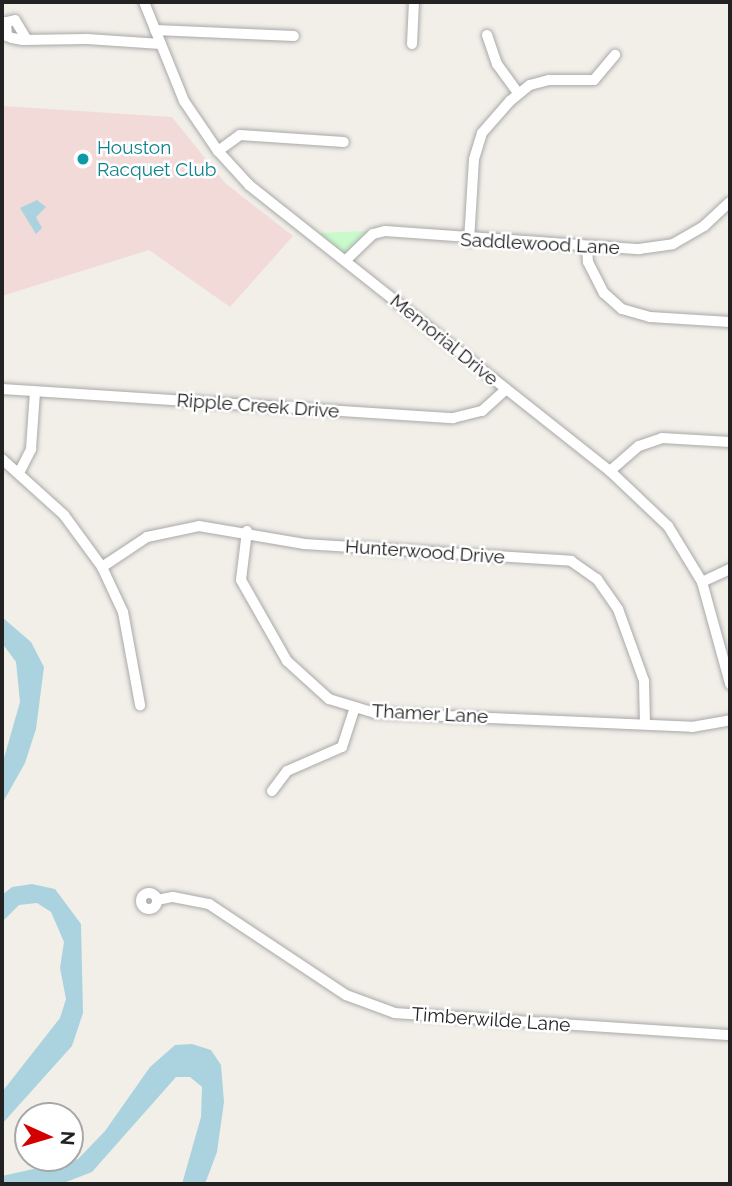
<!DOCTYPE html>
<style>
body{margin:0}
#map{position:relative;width:732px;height:1186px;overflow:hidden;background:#f2efe9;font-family:Raleway,sans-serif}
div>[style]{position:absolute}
.commercial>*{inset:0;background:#f2dad9}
.park>*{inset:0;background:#c8facc}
.water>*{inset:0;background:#aad3df}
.roads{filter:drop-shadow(0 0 2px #a9a9a9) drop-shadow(0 0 2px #a9a9a9)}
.minor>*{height:10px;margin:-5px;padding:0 5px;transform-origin:5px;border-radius:5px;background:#fff}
.minor>.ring{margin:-5px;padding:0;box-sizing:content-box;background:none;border:10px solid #fff;border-radius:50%}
.dots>*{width:19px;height:19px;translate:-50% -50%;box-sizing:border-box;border:4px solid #fff;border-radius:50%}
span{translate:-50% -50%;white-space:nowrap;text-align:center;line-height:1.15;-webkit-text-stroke:5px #fff;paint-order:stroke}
.culture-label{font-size:19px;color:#0d838f}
.left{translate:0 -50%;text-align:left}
.street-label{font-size:19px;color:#222}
.frame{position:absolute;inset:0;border:4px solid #222;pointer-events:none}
.north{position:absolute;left:14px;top:1102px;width:70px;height:70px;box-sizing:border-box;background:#fff;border:2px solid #a7a7a7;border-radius:50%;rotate:94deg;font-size:19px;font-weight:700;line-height:28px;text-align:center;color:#222}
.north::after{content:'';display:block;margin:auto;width:24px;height:32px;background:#d40000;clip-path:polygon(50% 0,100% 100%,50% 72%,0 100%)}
</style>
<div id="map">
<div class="commercial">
<i style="clip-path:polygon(2px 106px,172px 117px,225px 183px,293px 236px,230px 307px,149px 250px,2px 296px)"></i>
</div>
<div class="park">
<i style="clip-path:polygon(367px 231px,345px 254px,318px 233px)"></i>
</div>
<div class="water">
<i style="clip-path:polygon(37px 200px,46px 207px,36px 217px,42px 228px,36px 234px,20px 208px)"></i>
<i style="clip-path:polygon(2px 617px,31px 642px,44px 667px,36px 729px,25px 763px,2px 804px,2px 765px,20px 702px,16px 662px,2px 643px)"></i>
<i style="clip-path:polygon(32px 884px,55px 889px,81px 924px,83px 1013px,72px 1046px,2px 1124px,2px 1092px,60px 1018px,66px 999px,60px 968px,64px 942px,51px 912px,37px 903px,19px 905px,2px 922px,2px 895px,12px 887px)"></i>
<i style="clip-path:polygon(192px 1044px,211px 1050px,221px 1065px,224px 1102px,217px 1152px,205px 1184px,182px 1184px,201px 1117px,202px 1087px,190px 1077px,176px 1077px,92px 1172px,61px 1184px,2px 1184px,2px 1176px,78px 1159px,105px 1131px,150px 1067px,175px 1045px)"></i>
</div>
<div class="roads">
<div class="minor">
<i style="left:144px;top:2px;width:107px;rotate:68deg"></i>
<i style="left:184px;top:101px;width:60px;rotate:55.8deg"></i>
<i style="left:218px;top:151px;width:46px;rotate:47.6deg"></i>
<i style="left:249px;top:185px;width:461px;rotate:38.4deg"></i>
<i style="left:610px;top:471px;width:80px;rotate:43.5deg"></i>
<i style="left:668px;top:526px;width:66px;rotate:58.7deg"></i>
<i style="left:702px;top:582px;width:106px;rotate:74.6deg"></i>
<i style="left:155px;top:30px;width:139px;rotate:2.5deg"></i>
<i style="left:487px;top:35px;width:31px;rotate:71deg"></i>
<i style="left:497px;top:64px;width:36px;rotate:54deg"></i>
<i style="left:27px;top:40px;width:23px;rotate:-121deg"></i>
<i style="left:15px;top:20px;width:9px;rotate:167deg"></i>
<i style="left:6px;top:22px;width:14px;rotate:86deg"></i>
<i style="left:7px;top:36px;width:5px;rotate:22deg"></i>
<i style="left:12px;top:38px;width:10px;rotate:11deg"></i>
<i style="left:22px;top:40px;width:65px;rotate:-0.9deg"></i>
<i style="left:87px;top:39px;width:74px;rotate:3.9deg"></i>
<i style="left:412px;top:44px;width:42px;rotate:-87.3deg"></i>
<i style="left:218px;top:151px;width:27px;rotate:-36deg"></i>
<i style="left:240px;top:135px;width:104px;rotate:3.9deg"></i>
<i style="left:469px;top:241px;width:82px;rotate:-86.5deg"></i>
<i style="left:474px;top:159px;width:27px;rotate:-73deg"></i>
<i style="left:482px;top:133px;width:43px;rotate:-48.8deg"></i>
<i style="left:510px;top:101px;width:26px;rotate:-39deg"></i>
<i style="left:530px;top:85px;width:20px;rotate:-15deg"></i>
<i style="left:549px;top:80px;width:45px"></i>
<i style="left:594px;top:80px;width:33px;rotate:-50deg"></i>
<i style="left:587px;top:248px;width:14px;rotate:86deg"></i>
<i style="left:588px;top:262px;width:35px;rotate:63deg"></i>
<i style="left:604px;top:293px;width:24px;rotate:42deg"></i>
<i style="left:622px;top:309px;width:29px;rotate:16deg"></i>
<i style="left:650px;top:317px;width:80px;rotate:3.6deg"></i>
<i style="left:346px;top:260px;width:37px;rotate:-44deg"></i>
<i style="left:373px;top:234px;width:12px;rotate:-14deg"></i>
<i style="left:385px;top:231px;width:255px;rotate:4.1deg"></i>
<i style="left:639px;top:249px;width:34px;rotate:-8deg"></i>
<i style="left:673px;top:244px;width:36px;rotate:-30deg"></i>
<i style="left:704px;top:226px;width:35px;rotate:-43deg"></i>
<i style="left:2px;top:389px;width:452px;rotate:3.7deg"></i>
<i style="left:453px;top:418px;width:30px;rotate:-14deg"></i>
<i style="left:482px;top:411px;width:31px;rotate:-42deg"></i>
<i style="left:2px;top:459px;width:84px;rotate:42.1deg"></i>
<i style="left:64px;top:515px;width:64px;rotate:53.8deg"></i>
<i style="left:102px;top:567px;width:50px;rotate:65deg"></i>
<i style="left:123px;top:612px;width:95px;rotate:79.6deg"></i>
<i style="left:20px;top:471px;width:25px;rotate:-63deg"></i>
<i style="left:31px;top:449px;width:57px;rotate:-86deg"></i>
<i style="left:610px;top:471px;width:38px;rotate:-41deg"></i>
<i style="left:639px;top:446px;width:24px;rotate:-19deg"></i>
<i style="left:662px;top:438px;width:68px;rotate:3.4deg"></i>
<i style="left:247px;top:531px;width:49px;rotate:97deg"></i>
<i style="left:241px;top:580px;width:93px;rotate:60.4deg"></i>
<i style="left:287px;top:661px;width:57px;rotate:42.1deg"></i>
<i style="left:329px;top:699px;width:48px;rotate:16.9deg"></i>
<i style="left:375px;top:713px;width:317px;rotate:2.5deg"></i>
<i style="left:692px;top:727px;width:39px;rotate:-10deg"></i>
<i style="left:102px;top:567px;width:54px;rotate:-33.7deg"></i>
<i style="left:147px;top:537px;width:53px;rotate:-11.9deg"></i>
<i style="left:199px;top:526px;width:107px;rotate:9.7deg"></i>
<i style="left:304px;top:544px;width:268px;rotate:3.6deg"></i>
<i style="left:571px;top:561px;width:32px;rotate:35deg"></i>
<i style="left:597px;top:579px;width:37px;rotate:55deg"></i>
<i style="left:618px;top:609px;width:77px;rotate:70.1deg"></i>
<i style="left:644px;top:681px;width:43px;rotate:88.7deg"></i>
<i style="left:702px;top:582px;width:31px;rotate:-25deg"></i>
<i style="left:272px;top:791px;width:25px;rotate:-53deg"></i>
<i style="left:287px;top:771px;width:60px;rotate:-23.6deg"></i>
<i style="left:342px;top:747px;width:40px;rotate:-72deg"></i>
<i class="ring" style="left:141px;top:893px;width:6px;height:6px"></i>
<i style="left:157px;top:900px;width:16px;rotate:-11deg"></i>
<i style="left:173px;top:897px;width:37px;rotate:11deg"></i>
<i style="left:209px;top:904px;width:164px;rotate:33.6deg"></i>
<i style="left:346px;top:995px;width:52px;rotate:20.2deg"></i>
<i style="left:395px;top:1013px;width:336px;rotate:3.8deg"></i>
</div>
</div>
<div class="dots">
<i style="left:83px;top:159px;background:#0f9aa8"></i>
</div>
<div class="culture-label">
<span class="left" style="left:97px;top:159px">Houston<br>Racquet Club</span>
</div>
<div class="street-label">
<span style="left:540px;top:244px;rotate:3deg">Saddlewood Lane</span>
<span style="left:444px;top:340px;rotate:39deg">Memorial Drive</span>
<span style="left:258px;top:406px;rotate:4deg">Ripple Creek Drive</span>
<span style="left:425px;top:552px;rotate:4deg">Hunterwood Drive</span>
<span style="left:430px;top:714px;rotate:3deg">Thamer Lane</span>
<span style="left:491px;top:1020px;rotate:4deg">Timberwilde Lane</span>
</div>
<div class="frame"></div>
<div class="north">N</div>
</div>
